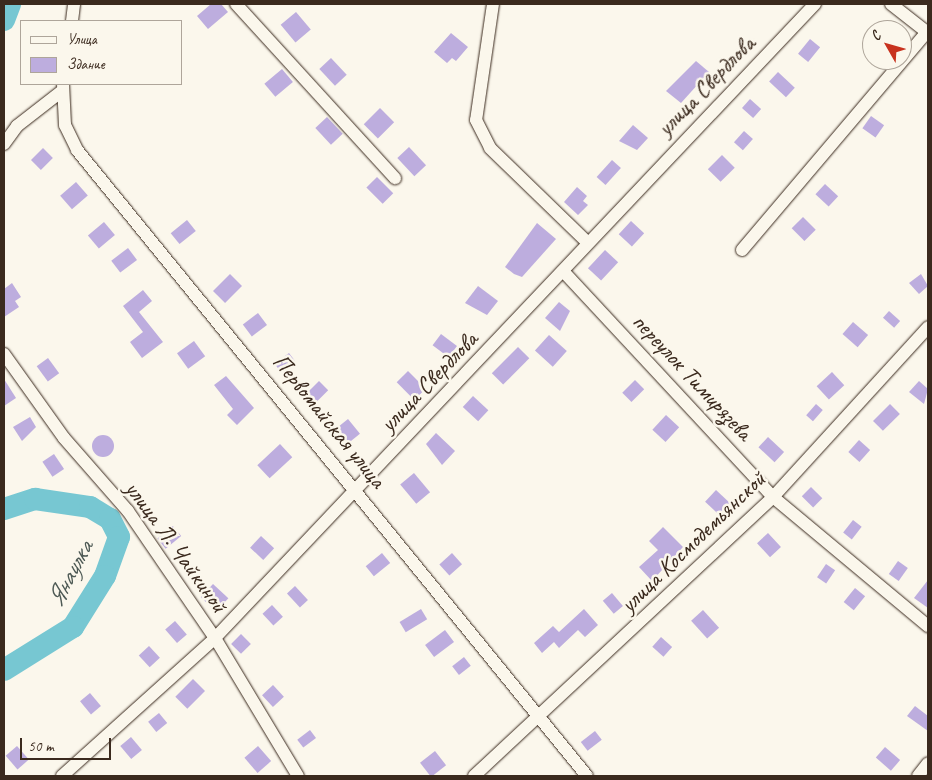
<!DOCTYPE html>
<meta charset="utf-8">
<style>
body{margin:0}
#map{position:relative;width:932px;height:780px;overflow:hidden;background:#fbf7ec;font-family:Caveat,sans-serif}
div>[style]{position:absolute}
.river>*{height:22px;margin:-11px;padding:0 11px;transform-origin:11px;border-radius:11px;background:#77c7d2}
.building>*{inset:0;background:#bdadde;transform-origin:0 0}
.round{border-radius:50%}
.roads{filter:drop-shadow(0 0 1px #3b2a1e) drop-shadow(0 0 1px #3b2a1e)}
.minor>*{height:12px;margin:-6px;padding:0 6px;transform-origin:6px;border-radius:6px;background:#fbf7ec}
span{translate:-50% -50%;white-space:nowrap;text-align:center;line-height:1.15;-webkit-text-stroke:5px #fbf7ec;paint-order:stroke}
.street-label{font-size:24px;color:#3b2a1e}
.water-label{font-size:25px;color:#4d5954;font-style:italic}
.frame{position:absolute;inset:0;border:5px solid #3b2a1e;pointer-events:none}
.legend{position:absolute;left:20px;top:20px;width:162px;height:65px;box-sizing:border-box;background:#fbf7ec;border:1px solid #aea59a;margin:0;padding:6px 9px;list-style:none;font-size:15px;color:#3b2a1e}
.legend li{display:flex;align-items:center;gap:10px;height:25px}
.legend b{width:25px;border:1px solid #aea59a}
.north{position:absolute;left:862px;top:20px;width:50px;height:50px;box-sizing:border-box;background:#fbf7ec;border:1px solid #aea59a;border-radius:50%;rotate:308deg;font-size:14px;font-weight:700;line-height:20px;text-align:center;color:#3b2a1e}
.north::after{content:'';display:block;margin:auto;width:18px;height:22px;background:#c8321e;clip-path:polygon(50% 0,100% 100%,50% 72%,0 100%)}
.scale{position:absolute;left:20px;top:738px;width:91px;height:22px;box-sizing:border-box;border:2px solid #3b2a1e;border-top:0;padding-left:6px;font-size:15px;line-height:18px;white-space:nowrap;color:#3b2a1e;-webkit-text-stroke:4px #fbf7ec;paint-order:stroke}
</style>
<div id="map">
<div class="river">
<i style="left:4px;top:20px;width:17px;rotate:-69deg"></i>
<i style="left:4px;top:509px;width:33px;rotate:-18deg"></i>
<i style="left:35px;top:499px;width:56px;rotate:8.3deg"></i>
<i style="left:90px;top:507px;width:23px;rotate:31deg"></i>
<i style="left:110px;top:519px;width:20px;rotate:63deg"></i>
<i style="left:119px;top:537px;width:41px;rotate:109.7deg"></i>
<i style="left:105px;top:576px;width:60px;rotate:122.1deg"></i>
<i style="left:73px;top:627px;width:81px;rotate:148.1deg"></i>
</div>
<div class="building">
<i style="clip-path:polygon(211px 4px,221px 4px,228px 12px,208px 29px,197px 16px)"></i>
<i style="left:296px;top:12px;width:23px;height:20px;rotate:50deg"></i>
<i style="clip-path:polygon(451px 33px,468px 47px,456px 61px,452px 58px,447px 63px,434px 52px)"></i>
<i style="left:810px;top:39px;width:13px;height:19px;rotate:39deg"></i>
<i style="left:331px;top:58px;width:23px;height:16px;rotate:47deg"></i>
<i style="clip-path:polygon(696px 61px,709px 72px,681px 103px,666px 91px)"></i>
<i style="left:282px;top:69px;width:17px;height:23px;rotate:50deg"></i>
<i style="left:778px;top:72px;width:23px;height:13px;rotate:43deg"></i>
<i style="left:750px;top:99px;width:15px;height:12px;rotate:42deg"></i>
<i style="left:380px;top:108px;width:20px;height:23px;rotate:45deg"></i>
<i style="left:871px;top:116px;width:16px;height:15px;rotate:35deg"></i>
<i style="left:327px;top:117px;width:23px;height:16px;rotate:47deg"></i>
<i style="clip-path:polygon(633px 125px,648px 138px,637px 150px,619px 141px)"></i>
<i style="left:744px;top:131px;width:12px;height:15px;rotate:42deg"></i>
<i style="left:409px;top:147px;width:25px;height:16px;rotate:47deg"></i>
<i style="left:43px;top:148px;width:14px;height:17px;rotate:45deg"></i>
<i style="left:722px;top:155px;width:18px;height:20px;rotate:45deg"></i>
<i style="left:612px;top:160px;width:12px;height:23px;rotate:42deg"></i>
<i style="left:377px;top:177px;width:23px;height:15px;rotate:45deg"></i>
<i style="left:76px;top:182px;width:18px;height:21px;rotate:49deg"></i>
<i style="left:825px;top:184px;width:18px;height:14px;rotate:43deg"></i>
<i style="clip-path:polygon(577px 187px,587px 196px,583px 201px,588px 205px,578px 215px,564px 202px)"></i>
<i style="left:803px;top:217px;width:18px;height:16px;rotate:45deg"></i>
<i style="left:187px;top:220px;width:14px;height:21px;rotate:51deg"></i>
<i style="left:631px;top:221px;width:18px;height:18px;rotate:43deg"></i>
<i style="left:104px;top:222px;width:17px;height:21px;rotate:50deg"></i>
<i style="clip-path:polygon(537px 223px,556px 239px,522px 277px,514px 274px,505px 267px)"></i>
<i style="left:128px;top:248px;width:15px;height:21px;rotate:53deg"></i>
<i style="left:605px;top:250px;width:18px;height:25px;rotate:43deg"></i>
<i style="left:230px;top:274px;width:17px;height:24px;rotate:45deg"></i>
<i style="clip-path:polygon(921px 274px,928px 286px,919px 294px,909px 283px)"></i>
<i style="clip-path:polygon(12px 283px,21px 297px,15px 301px,19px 307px,4px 317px,4px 289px)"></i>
<i style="clip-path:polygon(478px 286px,498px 301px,487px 315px,465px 303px)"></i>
<i style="clip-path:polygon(143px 290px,152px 301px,139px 312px,163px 342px,142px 358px,130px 342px,143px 332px,123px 306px)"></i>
<i style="clip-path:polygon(559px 302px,570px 311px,560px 331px,545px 318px)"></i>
<i style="left:889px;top:311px;width:15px;height:9px;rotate:42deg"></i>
<i style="left:258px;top:313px;width:15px;height:19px;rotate:53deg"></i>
<i style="left:853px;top:322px;width:20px;height:16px;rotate:41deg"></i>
<i style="left:441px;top:334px;width:20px;height:14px;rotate:37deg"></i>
<i style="left:549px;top:335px;width:24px;height:21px;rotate:42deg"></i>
<i style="left:194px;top:341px;width:19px;height:21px;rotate:54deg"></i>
<i style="left:518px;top:347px;width:16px;height:37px;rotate:45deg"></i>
<i style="left:289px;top:353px;width:10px;height:18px;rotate:53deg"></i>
<i style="left:48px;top:358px;width:19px;height:14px;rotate:54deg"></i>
<i style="left:408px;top:371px;width:25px;height:16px;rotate:45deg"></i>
<i style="left:832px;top:372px;width:18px;height:21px;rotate:47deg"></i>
<i style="clip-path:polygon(226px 376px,254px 408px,237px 425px,227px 415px,233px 409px,214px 385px)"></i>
<i style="clip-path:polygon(4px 379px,16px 398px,4px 406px)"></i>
<i style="left:635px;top:380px;width:13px;height:18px;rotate:45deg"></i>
<i style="left:319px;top:381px;width:13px;height:22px;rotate:45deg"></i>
<i style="clip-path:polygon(919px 381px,928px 389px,924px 404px,909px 392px)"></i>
<i style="left:473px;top:396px;width:21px;height:15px;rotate:43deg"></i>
<i style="left:816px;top:404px;width:9px;height:15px;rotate:41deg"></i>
<i style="left:890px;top:404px;width:14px;height:24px;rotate:45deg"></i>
<i style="left:666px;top:415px;width:18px;height:20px;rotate:43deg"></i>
<i style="clip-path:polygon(30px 417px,36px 427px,22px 441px,13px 427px)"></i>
<i style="left:348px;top:419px;width:19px;height:22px;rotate:51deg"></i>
<i style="clip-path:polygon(436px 433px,455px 451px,442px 465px,426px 444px)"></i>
<i class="round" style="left:92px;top:435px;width:22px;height:22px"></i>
<i style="left:768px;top:437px;width:22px;height:14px;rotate:43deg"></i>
<i style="left:859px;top:440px;width:15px;height:16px;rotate:42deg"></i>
<i style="left:280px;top:444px;width:18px;height:31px;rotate:47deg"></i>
<i style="left:54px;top:454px;width:18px;height:14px;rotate:56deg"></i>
<i style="left:414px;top:473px;width:25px;height:18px;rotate:50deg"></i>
<i style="left:811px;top:487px;width:16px;height:13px;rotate:45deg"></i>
<i style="left:716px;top:490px;width:19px;height:16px;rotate:43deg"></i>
<i style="left:853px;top:520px;width:11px;height:16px;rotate:38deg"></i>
<i style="left:173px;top:526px;width:13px;height:20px;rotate:51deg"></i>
<i style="clip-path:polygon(663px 527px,683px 547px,652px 581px,639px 567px,658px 550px,649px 541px)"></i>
<i style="left:768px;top:533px;width:19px;height:15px;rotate:47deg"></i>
<i style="left:261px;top:536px;width:18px;height:16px;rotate:43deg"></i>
<i style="left:382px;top:553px;width:13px;height:21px;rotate:51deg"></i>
<i style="left:452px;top:553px;width:15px;height:17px;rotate:48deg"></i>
<i style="left:898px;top:561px;width:12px;height:16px;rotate:35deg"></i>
<i style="left:826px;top:564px;width:11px;height:16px;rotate:34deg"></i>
<i style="clip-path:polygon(928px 580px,928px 608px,914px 598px)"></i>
<i style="left:213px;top:584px;width:21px;height:18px;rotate:43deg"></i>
<i style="left:295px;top:586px;width:19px;height:11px;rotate:47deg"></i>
<i style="left:855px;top:588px;width:13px;height:18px;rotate:39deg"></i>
<i style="left:612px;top:593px;width:17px;height:12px;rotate:50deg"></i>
<i style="left:272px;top:605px;width:16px;height:13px;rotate:47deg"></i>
<i style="left:421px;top:609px;width:12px;height:25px;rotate:59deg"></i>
<i style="clip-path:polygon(584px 609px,598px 625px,585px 637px,578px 630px,559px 648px,554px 642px,542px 653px,534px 643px,553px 626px,559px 632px)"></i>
<i style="left:703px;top:610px;width:24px;height:16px;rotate:48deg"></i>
<i style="left:175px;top:621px;width:18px;height:13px;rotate:49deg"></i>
<i style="left:445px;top:630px;width:15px;height:25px;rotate:53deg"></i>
<i style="left:241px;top:634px;width:14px;height:14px;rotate:45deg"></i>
<i style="left:661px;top:637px;width:15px;height:13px;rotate:42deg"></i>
<i style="left:149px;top:646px;width:16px;height:14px;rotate:47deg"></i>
<i style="left:464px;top:657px;width:11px;height:15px;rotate:52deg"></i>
<i style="left:193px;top:679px;width:17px;height:25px;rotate:45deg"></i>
<i style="left:273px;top:685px;width:16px;height:15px;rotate:47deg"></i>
<i style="left:90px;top:693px;width:17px;height:13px;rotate:50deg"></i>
<i style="clip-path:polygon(915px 706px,928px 716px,928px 731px,907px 716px)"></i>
<i style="left:159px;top:713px;width:13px;height:14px;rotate:51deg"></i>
<i style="left:310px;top:730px;width:10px;height:16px;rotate:53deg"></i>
<i style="left:595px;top:731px;width:11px;height:18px;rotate:52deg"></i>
<i style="left:131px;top:737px;width:17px;height:14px;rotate:50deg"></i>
<i style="left:17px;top:746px;width:18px;height:15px;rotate:49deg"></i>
<i style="left:258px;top:746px;width:20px;height:18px;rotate:49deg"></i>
<i style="left:885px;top:747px;width:20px;height:14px;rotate:41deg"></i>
<i style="left:435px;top:751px;width:18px;height:19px;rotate:52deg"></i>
</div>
<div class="roads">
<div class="minor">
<i style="left:236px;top:4px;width:236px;rotate:47.6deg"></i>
<i style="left:493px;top:4px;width:117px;rotate:98.3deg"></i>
<i style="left:476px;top:120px;width:31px;rotate:63deg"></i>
<i style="left:490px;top:148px;width:135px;rotate:44.1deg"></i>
<i style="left:891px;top:4px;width:47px;rotate:38.1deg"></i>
<i style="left:72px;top:21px;width:17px;rotate:-83deg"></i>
<i style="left:63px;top:84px;width:41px;rotate:87.2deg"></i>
<i style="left:65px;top:125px;width:28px;rotate:64deg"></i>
<i style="left:77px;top:150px;width:807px;rotate:50.83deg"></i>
<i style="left:4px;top:144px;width:22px;rotate:-54deg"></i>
<i style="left:17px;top:126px;width:57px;rotate:-37.9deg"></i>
<i style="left:742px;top:250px;width:286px;rotate:-49.7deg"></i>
<i style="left:563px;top:271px;width:309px;rotate:47.1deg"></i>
<i style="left:773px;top:497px;width:202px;rotate:39.8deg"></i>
<i style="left:4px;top:354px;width:103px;rotate:54.5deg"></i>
<i style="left:64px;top:438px;width:97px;rotate:48.8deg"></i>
<i style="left:128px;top:511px;width:154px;rotate:55.6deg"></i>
<i style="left:215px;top:638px;width:161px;rotate:59deg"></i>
<i style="left:62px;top:776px;width:206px;rotate:-42deg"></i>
<i style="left:215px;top:638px;width:873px;rotate:-46.58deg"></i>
<i style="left:474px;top:776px;width:409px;rotate:-43deg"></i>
<i style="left:773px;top:497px;width:230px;rotate:-47.6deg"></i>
<i style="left:918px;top:776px;width:16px;rotate:-52deg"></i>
</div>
</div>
<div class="street-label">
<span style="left:706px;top:86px;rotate:-46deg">улица Свердлова</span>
<span style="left:692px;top:377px;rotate:47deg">переулок Тимирязева</span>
<span style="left:429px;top:382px;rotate:-46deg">улица Свердлова</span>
<span style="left:329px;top:421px;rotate:51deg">Первомайская улица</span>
<span style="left:693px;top:542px;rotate:-44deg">улица Космодемьянской</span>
<span style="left:176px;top:547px;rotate:54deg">улица Л. Чайкиной</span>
</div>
<div class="water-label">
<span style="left:70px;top:574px;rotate:-62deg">Янаулка</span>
</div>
<div class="frame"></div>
<ul class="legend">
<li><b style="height:6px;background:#fbf7ec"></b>Улица</li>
<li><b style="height:14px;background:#bdadde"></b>Здание</li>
</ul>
<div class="north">С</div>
<div class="scale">50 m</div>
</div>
